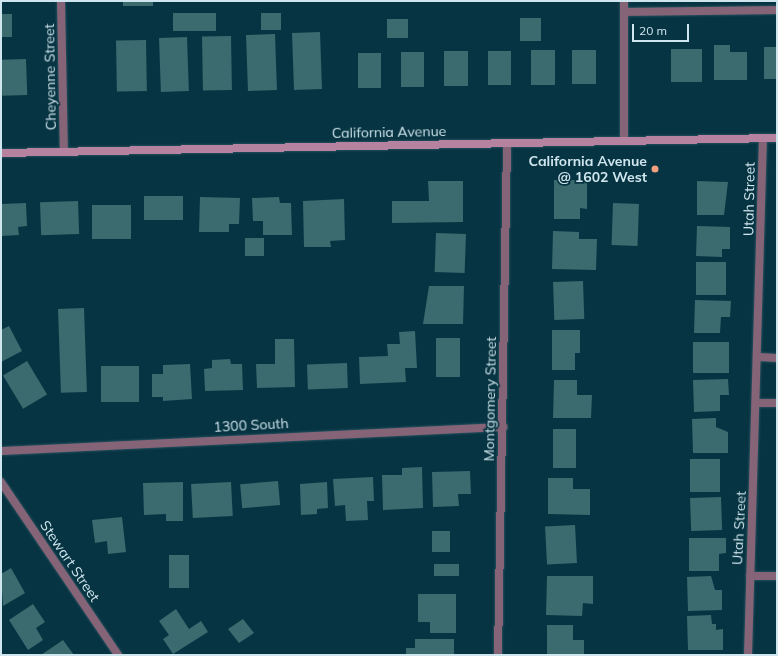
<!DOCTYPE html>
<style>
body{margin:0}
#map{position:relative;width:778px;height:656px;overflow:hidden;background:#073442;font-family:Mulish,sans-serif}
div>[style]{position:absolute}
.building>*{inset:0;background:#3b6a6f;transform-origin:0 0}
.roads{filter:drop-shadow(0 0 1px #27505e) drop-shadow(0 0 1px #27505e)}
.minor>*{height:8px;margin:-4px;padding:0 4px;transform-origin:4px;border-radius:4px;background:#856477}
.secondary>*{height:8px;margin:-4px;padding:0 4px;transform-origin:4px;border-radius:4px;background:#b582a0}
.dots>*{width:11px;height:11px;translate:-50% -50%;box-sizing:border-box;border:2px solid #073442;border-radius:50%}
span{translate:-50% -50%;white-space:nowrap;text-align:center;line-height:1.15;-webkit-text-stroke:3.5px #073442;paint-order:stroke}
.street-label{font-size:14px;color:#d0e6ee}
.poi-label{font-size:14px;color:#d0e6ee;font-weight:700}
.right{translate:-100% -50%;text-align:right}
.frame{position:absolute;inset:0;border:2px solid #d0e6ee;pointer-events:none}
.scale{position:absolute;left:632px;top:24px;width:57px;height:18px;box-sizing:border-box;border:2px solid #d0e6ee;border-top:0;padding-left:5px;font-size:12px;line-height:14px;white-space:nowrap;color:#d0e6ee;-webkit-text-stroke:3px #073442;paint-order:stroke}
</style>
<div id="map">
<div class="building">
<i style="left:123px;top:1px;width:30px;height:5px"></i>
<i style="left:216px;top:13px;width:18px;height:43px;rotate:90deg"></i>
<i style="left:281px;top:13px;width:17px;height:20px;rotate:90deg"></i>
<i style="left:12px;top:14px;width:23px;height:11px;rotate:90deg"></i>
<i style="left:520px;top:18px;width:21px;height:23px"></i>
<i style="left:408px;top:19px;width:19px;height:21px;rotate:90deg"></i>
<i style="left:320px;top:32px;width:57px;height:28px;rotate:88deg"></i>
<i style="left:275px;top:34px;width:56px;height:29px;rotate:88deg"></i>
<i style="left:231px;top:36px;width:54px;height:29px;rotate:89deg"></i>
<i style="left:187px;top:37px;width:54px;height:28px;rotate:88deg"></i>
<i style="left:146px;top:40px;width:51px;height:30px;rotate:89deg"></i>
<i style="clip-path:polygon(714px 45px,730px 45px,730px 52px,747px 52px,747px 80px,714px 80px)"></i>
<i style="left:764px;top:47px;width:13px;height:32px"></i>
<i style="left:671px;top:49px;width:31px;height:33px"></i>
<i style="left:531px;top:50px;width:24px;height:35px"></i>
<i style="left:572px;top:50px;width:24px;height:34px"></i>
<i style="left:468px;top:51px;width:35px;height:24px;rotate:90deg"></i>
<i style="left:488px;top:51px;width:23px;height:34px"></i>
<i style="left:401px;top:52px;width:23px;height:35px"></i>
<i style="left:358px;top:53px;width:23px;height:35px"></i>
<i style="left:26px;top:59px;width:36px;height:25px;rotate:88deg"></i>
<i style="clip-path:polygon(554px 180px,587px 180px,587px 209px,580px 208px,580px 219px,554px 219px)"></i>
<i style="clip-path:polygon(428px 181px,463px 181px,463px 222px,392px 223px,392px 201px,429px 201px)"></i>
<i style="clip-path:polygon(697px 181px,728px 182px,724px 215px,697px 215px)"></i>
<i style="left:183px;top:196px;width:24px;height:39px;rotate:90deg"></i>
<i style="clip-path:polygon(200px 197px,240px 198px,239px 224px,229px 224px,229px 232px,199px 232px)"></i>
<i style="clip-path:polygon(279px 197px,280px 203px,291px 203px,292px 235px,263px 235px,263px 221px,253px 221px,252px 198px)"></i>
<i style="clip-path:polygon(344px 199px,345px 240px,330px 241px,331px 247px,304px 247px,303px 201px)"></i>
<i style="left:78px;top:201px;width:33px;height:38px;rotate:88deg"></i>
<i style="clip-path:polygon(26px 203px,27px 226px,18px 227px,19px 235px,1px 236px,1px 204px)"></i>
<i style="left:613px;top:203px;width:26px;height:42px;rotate:2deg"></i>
<i style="left:92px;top:205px;width:39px;height:34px"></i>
<i style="clip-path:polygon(697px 226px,730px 227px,730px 249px,722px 249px,722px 257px,696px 256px)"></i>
<i style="clip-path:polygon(553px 231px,579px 232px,579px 239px,597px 239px,596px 270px,552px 269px)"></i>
<i style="left:436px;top:233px;width:30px;height:39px;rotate:2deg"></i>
<i style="left:264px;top:238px;width:18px;height:19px;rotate:90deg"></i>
<i style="left:696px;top:262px;width:30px;height:33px"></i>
<i style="left:583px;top:281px;width:38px;height:30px;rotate:88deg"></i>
<i style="clip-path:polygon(429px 286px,464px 286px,463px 324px,423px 324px)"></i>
<i style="clip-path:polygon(695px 300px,731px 301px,730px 317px,721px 317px,720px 333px,694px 333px)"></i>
<i style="left:84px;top:308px;width:84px;height:26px;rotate:88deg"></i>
<i style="clip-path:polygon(9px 326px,22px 351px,1px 362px,1px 330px)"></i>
<i style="clip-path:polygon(552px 330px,580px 330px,580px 353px,575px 353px,575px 370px,552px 370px)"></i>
<i style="clip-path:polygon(415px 331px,417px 368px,405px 368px,406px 382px,360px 384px,359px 357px,388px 356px,387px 344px,400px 344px,399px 332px)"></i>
<i style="left:436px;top:338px;width:24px;height:39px"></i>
<i style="clip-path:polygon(275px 339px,294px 339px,295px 387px,257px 388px,256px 364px,275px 364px)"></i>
<i style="left:693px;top:342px;width:36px;height:31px"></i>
<i style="clip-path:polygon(230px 359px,231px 364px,242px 364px,243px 390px,205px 391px,204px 369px,212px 368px,212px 360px)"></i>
<i style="left:27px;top:361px;width:39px;height:28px;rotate:59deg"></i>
<i style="left:347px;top:363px;width:25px;height:40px;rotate:88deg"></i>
<i style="clip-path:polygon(190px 364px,192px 399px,163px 401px,163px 397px,152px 397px,152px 374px,163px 374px,163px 365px)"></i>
<i style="left:101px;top:366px;width:38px;height:36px"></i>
<i style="clip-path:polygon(728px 379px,729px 395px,720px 395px,720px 411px,694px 412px,693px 380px)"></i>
<i style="clip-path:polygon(554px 380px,577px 380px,577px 395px,592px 395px,591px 418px,553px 418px)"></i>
<i style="clip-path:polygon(716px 418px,716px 427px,728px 432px,728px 453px,693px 453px,692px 419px)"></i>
<i style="left:553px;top:429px;width:23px;height:39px"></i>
<i style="left:690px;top:459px;width:30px;height:33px"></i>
<i style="clip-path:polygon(422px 467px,423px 508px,383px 510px,382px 475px,402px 475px,402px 468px)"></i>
<i style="clip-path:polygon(470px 471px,471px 494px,458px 494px,459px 506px,433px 507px,432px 472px)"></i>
<i style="clip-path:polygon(373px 477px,374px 501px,367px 501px,368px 520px,346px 521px,345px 505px,335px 506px,333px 479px)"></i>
<i style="clip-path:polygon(548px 478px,573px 478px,573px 489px,590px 489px,590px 515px,548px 514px)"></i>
<i style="left:278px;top:481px;width:24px;height:38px;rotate:85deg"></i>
<i style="clip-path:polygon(183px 482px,183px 521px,166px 521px,166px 514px,144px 515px,143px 483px)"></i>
<i style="left:231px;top:482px;width:34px;height:40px;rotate:87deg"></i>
<i style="clip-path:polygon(327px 482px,328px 508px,317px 509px,317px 514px,301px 515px,300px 484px)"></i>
<i style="left:721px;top:497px;width:33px;height:31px;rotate:88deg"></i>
<i style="clip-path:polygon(122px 517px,126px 552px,108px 554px,107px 541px,95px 543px,92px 520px)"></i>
<i style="left:575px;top:525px;width:38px;height:30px;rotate:87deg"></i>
<i style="left:450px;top:531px;width:21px;height:18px;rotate:90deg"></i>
<i style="clip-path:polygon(689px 538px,726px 538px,726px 553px,719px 554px,719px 571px,689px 571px)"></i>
<i style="left:169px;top:555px;width:20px;height:33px"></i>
<i style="left:459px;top:564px;width:12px;height:25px;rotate:90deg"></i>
<i style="clip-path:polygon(11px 568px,25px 593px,3px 606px,1px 574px)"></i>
<i style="clip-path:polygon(547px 576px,593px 576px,593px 604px,583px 603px,582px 616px,546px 615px)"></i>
<i style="clip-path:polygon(711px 576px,715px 590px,722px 590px,722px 610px,688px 611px,687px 577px)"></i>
<i style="clip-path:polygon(418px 594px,456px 594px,456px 633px,430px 633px,430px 622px,418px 622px)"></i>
<i style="clip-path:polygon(33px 604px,45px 622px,36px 628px,43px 640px,28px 650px,9px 620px)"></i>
<i style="clip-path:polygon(176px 609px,189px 629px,201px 621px,208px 632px,173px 654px,163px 639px,169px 635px,159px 621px)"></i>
<i style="clip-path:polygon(711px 615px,712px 624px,716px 624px,716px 630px,723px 629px,723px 650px,688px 650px,687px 616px)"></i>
<i style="clip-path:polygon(243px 619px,254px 633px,239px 643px,228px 629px)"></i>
<i style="clip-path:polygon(547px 625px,573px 625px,573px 640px,584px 640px,584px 655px,547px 655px)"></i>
<i style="clip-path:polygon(415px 639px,454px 639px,454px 655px,406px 655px,406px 648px,415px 648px)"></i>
<i style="clip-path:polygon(63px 640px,74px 655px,41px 655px)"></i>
</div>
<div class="roads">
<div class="minor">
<i style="left:61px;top:1px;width:151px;rotate:88.9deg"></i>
<i style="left:624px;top:1px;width:139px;rotate:90deg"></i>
<i style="left:624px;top:12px;width:153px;rotate:-0.7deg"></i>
<i style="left:759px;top:357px;width:18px;rotate:3deg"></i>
<i style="left:757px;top:403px;width:20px"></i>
<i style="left:1px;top:451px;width:503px;rotate:-2.74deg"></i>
<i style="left:1px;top:482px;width:209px;rotate:55.9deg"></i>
<i style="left:750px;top:576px;width:27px"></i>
<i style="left:498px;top:655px;width:512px;rotate:-88.99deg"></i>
<i style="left:748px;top:655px;width:517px;rotate:-88.34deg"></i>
</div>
<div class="secondary">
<i style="left:1px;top:153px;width:776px;rotate:-1.11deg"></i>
</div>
</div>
<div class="dots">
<i style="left:655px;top:169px;background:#f2a07f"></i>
</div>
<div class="street-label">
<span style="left:50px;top:77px;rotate:-91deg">Cheyenne Street</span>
<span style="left:389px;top:132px;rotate:-1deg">California Avenue</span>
<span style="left:749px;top:199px;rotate:-89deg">Utah Street</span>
<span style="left:490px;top:399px;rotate:-89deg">Montgomery Street</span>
<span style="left:251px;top:425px;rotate:-3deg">1300 South</span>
<span style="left:739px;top:528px;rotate:-87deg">Utah Street</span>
<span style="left:70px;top:561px;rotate:56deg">Stewart Street</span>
</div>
<div class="poi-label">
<span class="right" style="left:647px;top:169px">California Avenue<br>@ 1602 West</span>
</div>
<div class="frame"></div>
<div class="scale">20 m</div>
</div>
